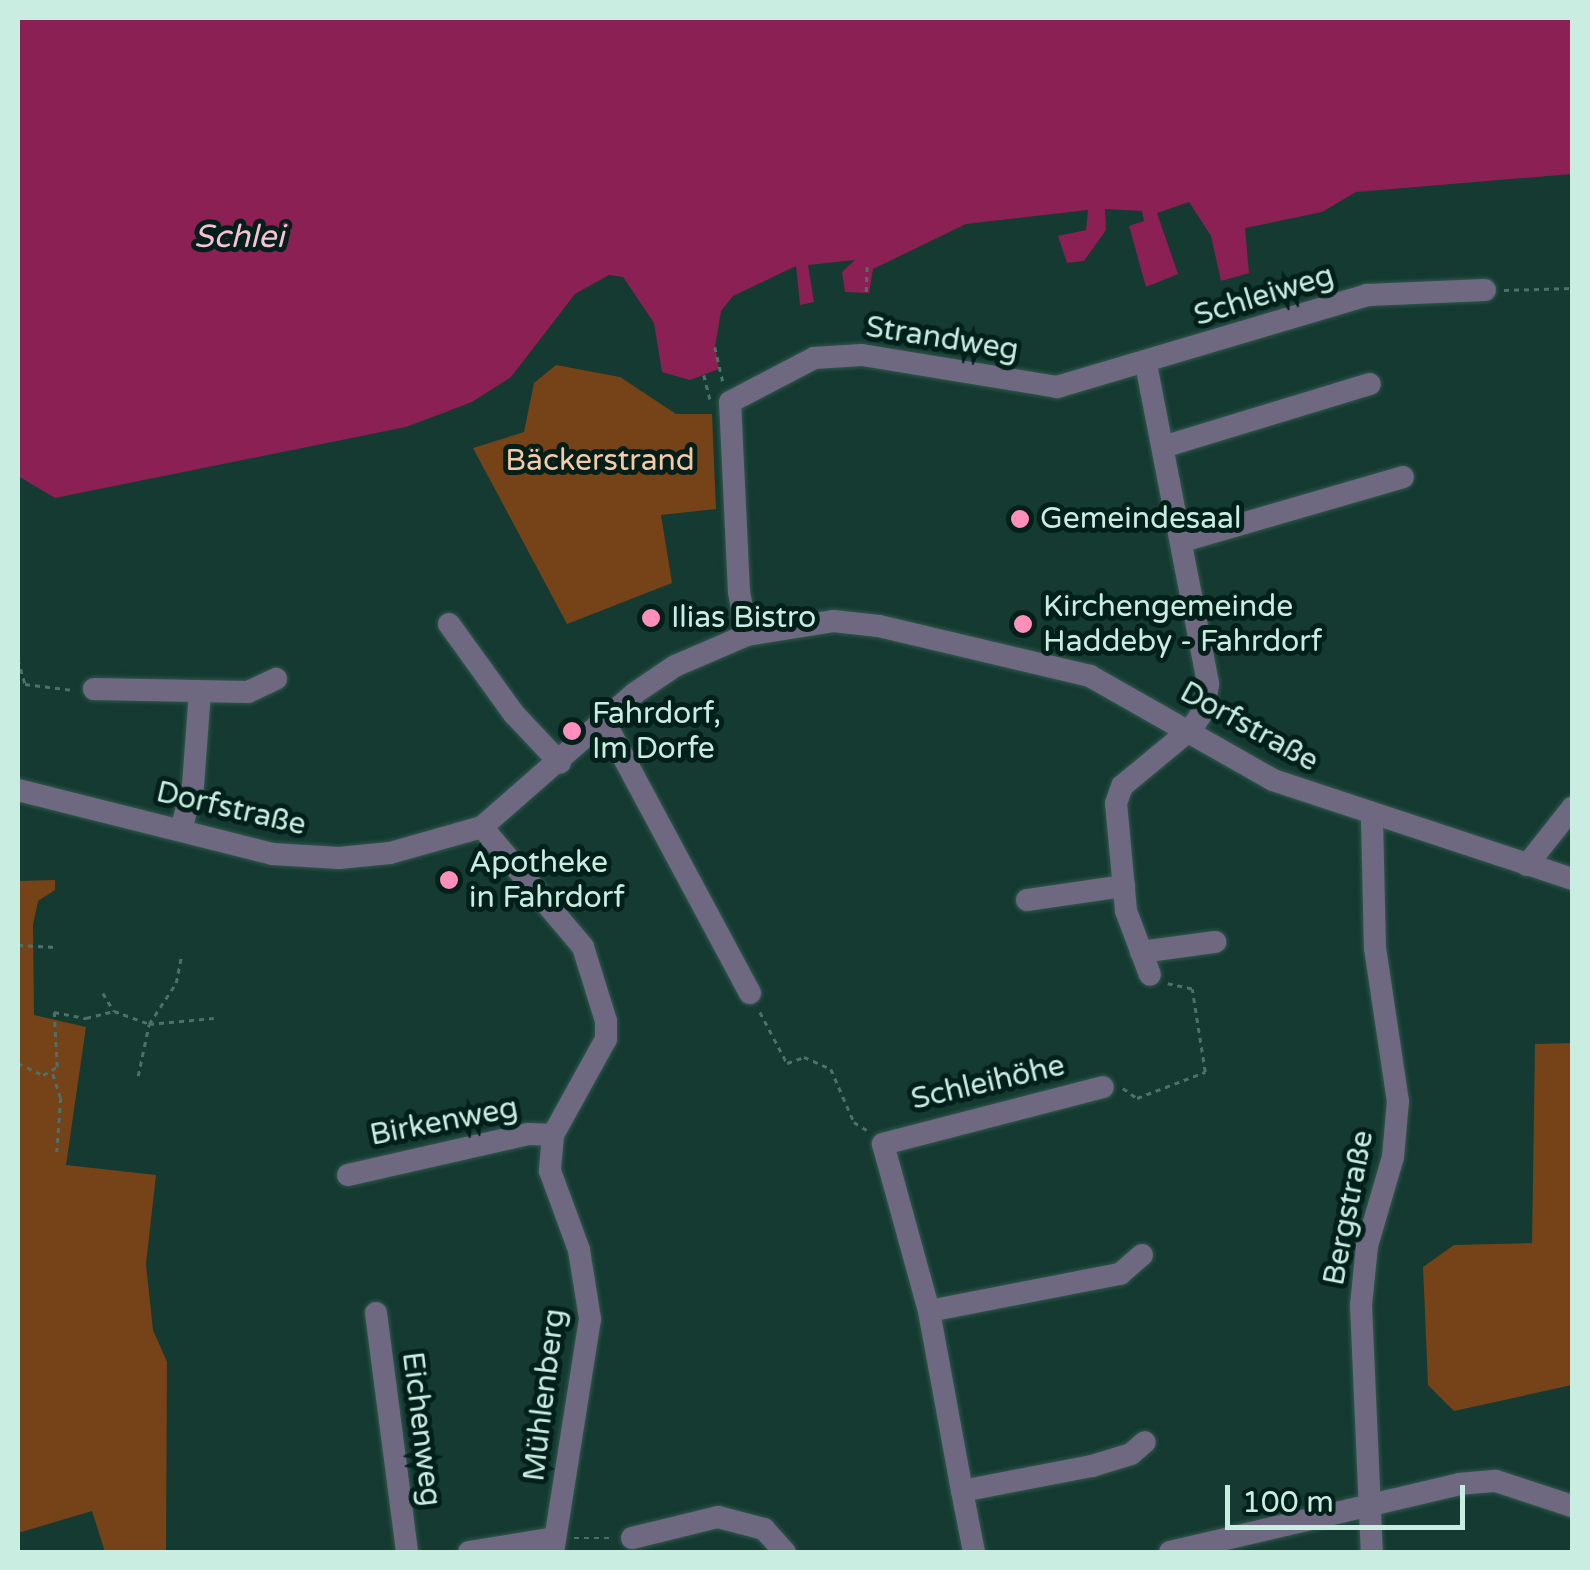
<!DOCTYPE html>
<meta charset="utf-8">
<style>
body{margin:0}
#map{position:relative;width:1590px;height:1570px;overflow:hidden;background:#143a31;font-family:"Varela Round",sans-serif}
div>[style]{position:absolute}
.green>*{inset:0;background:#764218}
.water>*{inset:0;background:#8a2054}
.path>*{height:2.5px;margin-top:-1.25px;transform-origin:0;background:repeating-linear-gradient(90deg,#4c7167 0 5px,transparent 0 10px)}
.roads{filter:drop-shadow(0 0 2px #31574d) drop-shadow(0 0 2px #31574d)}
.minor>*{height:22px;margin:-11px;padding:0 11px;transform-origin:11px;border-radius:11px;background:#6e6980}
.dots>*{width:28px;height:28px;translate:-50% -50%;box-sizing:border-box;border:5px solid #022019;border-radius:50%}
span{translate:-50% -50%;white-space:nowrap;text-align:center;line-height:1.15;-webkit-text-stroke:10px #022019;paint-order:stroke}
.street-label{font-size:30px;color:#caede2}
.park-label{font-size:30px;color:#f9c8a7}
.poi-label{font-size:30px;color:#caede2}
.left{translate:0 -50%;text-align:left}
.water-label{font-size:32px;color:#f9bfd4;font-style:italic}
.frame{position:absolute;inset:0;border:20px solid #caede2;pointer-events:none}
.scale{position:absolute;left:1225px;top:1485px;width:240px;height:45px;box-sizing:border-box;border:5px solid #caede2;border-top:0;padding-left:12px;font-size:30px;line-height:35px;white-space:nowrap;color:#caede2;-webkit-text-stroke:8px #022019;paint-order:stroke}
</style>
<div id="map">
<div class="green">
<i style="clip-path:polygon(556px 365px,620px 377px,676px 414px,712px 414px,716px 509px,661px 515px,672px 583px,567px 624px,473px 448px,524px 432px,534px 383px)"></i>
<i style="clip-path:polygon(55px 880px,55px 890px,38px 901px,33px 925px,34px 1015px,86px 1027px,66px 1165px,156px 1175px,146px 1264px,153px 1330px,167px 1362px,166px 1552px,105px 1552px,92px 1511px,18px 1533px,18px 881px)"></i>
<i style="clip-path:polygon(1572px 1043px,1572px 1385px,1454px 1411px,1428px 1385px,1423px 1267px,1454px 1245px,1532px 1243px,1535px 1044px)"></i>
</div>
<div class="water">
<i style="clip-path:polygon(18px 18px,1572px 18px,1572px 174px,1356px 192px,1322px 212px,1245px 228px,1249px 273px,1221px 281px,1211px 236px,1189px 202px,1157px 213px,1178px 274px,1146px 287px,1129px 226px,1144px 221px,1142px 211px,1105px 209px,1106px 230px,1084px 261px,1067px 263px,1058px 236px,1086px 230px,1088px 210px,966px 224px,873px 269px,869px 293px,845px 292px,842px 272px,855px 260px,808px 265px,814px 302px,800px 305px,796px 266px,733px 296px,721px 311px,715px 347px,719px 369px,690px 380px,662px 372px,654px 323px,623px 277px,609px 275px,575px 294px,511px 377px,472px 402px,406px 427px,55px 498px,18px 476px)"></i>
</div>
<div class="path">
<i style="left:1504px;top:290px;width:68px;rotate:-1.7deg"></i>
<i style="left:866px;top:292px;width:30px;rotate:-88deg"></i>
<i style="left:715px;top:347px;width:39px;rotate:77deg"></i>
<i style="left:704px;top:375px;width:25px;rotate:76deg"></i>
<i style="left:18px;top:659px;width:26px;rotate:74deg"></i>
<i style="left:25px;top:684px;width:48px;rotate:7.1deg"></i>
<i style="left:18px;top:945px;width:38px;rotate:3deg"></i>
<i style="left:103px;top:993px;width:21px;rotate:59deg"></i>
<i style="left:114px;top:1011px;width:37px;rotate:20deg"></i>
<i style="left:149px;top:1024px;width:65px;rotate:-5.3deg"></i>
<i style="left:760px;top:1012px;width:58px;rotate:62.1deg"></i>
<i style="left:787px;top:1063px;width:18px;rotate:-19deg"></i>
<i style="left:804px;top:1057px;width:30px;rotate:24deg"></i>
<i style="left:831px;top:1069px;width:58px;rotate:66.5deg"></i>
<i style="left:854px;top:1122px;width:15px;rotate:32deg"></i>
<i style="left:18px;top:1063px;width:28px;rotate:26deg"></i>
<i style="left:43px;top:1075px;width:16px;rotate:-30deg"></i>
<i style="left:57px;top:1067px;width:55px;rotate:-93.1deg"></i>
<i style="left:54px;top:1012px;width:33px;rotate:11deg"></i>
<i style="left:86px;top:1018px;width:29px;rotate:-14deg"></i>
<i style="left:53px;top:1074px;width:25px;rotate:72deg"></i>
<i style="left:61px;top:1098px;width:54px;rotate:94.2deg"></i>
<i style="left:138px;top:1076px;width:53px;rotate:-78.1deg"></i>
<i style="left:149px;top:1024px;width:49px;rotate:-56.6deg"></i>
<i style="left:176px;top:983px;width:25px;rotate:-79deg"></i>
<i style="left:1123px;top:1088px;width:17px;rotate:36deg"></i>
<i style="left:1137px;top:1098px;width:73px;rotate:-20.9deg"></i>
<i style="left:1205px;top:1072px;width:84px;rotate:-98.9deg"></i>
<i style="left:1192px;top:989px;width:25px;rotate:-168deg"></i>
<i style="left:574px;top:1538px;width:37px"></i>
</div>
<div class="roads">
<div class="minor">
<i style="left:1146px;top:364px;width:326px;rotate:79deg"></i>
<i style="left:1208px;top:684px;width:26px;rotate:99deg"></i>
<i style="left:1204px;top:710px;width:23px;rotate:124deg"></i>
<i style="left:1191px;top:729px;width:89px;rotate:140.4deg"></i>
<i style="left:1122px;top:786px;width:18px;rotate:109deg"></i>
<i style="left:1116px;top:803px;width:108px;rotate:84.7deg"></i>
<i style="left:1126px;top:911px;width:68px;rotate:69.4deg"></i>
<i style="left:1166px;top:446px;width:213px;rotate:-16.9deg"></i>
<i style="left:1183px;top:541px;width:229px;rotate:-16.2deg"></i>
<i style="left:449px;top:624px;width:111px;rotate:54.2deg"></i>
<i style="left:514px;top:714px;width:67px;rotate:46.8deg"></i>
<i style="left:747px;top:635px;width:44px;rotate:-100.5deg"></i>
<i style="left:739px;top:592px;width:190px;rotate:-92.7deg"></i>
<i style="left:730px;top:402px;width:95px;rotate:-27.6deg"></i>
<i style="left:814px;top:358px;width:48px;rotate:-3.6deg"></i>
<i style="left:862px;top:355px;width:198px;rotate:9.3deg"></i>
<i style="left:1057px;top:387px;width:323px;rotate:-16.5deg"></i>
<i style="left:1367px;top:295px;width:118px;rotate:-2.4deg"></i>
<i style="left:94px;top:689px;width:154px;rotate:1.1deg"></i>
<i style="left:248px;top:692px;width:31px;rotate:-25deg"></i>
<i style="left:603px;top:719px;width:311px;rotate:61.8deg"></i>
<i style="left:18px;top:790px;width:262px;rotate:14.1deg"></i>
<i style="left:272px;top:854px;width:67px;rotate:3.4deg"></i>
<i style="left:339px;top:858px;width:51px;rotate:-5.6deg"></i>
<i style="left:390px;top:853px;width:96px;rotate:-15.8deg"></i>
<i style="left:482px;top:827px;width:203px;rotate:-41.2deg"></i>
<i style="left:635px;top:693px;width:48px;rotate:-34deg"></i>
<i style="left:675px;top:666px;width:78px;rotate:-23.3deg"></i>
<i style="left:747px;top:635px;width:87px;rotate:-9.2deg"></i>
<i style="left:833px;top:621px;width:46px;rotate:6.2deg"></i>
<i style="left:879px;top:626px;width:217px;rotate:13.3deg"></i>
<i style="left:1090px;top:676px;width:210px;rotate:29.6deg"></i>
<i style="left:1273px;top:780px;width:315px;rotate:18.3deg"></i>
<i style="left:1372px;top:818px;width:130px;rotate:88.7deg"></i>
<i style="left:1375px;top:948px;width:155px;rotate:81.5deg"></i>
<i style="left:1398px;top:1101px;width:56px;rotate:95.1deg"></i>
<i style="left:1393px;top:1157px;width:93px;rotate:106.3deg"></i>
<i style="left:1367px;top:1246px;width:59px;rotate:95.8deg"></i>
<i style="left:1361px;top:1305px;width:247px;rotate:87.5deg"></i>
<i style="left:482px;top:827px;width:157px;rotate:49.9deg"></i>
<i style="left:583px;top:947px;width:77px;rotate:72.7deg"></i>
<i style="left:606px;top:1021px;width:18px;rotate:90deg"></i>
<i style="left:606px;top:1039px;width:110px;rotate:118.9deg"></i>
<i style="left:553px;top:1135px;width:36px;rotate:95deg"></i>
<i style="left:550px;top:1171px;width:84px;rotate:69.8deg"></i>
<i style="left:579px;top:1250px;width:70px;rotate:80.9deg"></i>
<i style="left:590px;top:1319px;width:236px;rotate:99deg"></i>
<i style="left:181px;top:830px;width:47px;rotate:-75.1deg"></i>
<i style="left:193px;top:785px;width:93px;rotate:-85.7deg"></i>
<i style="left:1527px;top:865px;width:73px;rotate:-51.7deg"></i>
<i style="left:1027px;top:900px;width:98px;rotate:-8.2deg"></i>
<i style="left:1141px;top:952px;width:75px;rotate:-7.7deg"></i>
<i style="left:348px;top:1175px;width:185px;rotate:-12.8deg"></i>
<i style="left:528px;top:1134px;width:25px;rotate:2deg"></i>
<i style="left:929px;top:1311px;width:173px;rotate:-105.4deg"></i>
<i style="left:883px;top:1144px;width:227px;rotate:-14.5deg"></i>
<i style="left:376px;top:1313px;width:241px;rotate:82.6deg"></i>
<i style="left:962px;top:1491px;width:183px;rotate:-100.4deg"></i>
<i style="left:929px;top:1311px;width:195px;rotate:-11deg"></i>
<i style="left:1120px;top:1274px;width:29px;rotate:-41deg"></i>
<i style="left:632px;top:1538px;width:89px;rotate:-13.7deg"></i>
<i style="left:718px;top:1517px;width:48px;rotate:14.6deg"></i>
<i style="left:764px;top:1529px;width:31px;rotate:48deg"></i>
<i style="left:469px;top:1552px;width:87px;rotate:-9.2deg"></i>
<i style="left:974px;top:1552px;width:62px;rotate:-101.1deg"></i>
<i style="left:962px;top:1491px;width:132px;rotate:-10.9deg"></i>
<i style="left:1092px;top:1466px;width:41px;rotate:-17.1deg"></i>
<i style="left:1131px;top:1454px;width:18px;rotate:-41deg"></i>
<i style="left:1170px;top:1552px;width:297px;rotate:-13.2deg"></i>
<i style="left:1459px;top:1484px;width:37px;rotate:-5deg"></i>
<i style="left:1496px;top:1481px;width:80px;rotate:18.2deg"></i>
</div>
</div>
<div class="dots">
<i style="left:1020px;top:519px;background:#fe8ebc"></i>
<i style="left:651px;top:618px;background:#fe8ebc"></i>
<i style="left:1023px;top:624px;background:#fe8ebc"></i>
<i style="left:572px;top:731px;background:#fe8ebc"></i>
<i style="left:449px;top:880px;background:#fe8ebc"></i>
</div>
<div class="street-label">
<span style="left:1264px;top:296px;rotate:-17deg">Schleiweg</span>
<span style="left:942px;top:339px;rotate:9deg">Strandweg</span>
<span style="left:1249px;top:727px;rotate:29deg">Dorfstraße</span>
<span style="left:231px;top:809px;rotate:13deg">Dorfstraße</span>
<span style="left:988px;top:1083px;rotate:-13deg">Schleihöhe</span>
<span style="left:444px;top:1122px;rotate:-11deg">Birkenweg</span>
<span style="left:1349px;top:1208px;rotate:-79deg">Bergstraße</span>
<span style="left:545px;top:1395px;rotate:-83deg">Mühlenberg</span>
<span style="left:421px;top:1429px;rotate:83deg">Eichenweg</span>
</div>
<div class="park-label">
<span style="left:600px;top:461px">Bäckerstrand</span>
</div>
<div class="poi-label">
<span class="left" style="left:1040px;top:519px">Gemeindesaal</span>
<span class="left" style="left:1043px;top:624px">Kirchengemeinde<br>Haddeby - Fahrdorf</span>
<span class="left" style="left:671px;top:618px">Ilias Bistro</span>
<span class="left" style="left:592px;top:731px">Fahrdorf,<br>Im Dorfe</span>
<span class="left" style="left:469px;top:880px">Apotheke<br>in Fahrdorf</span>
</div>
<div class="water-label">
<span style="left:239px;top:237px">Schlei</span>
</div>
<div class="frame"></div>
<div class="scale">100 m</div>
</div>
